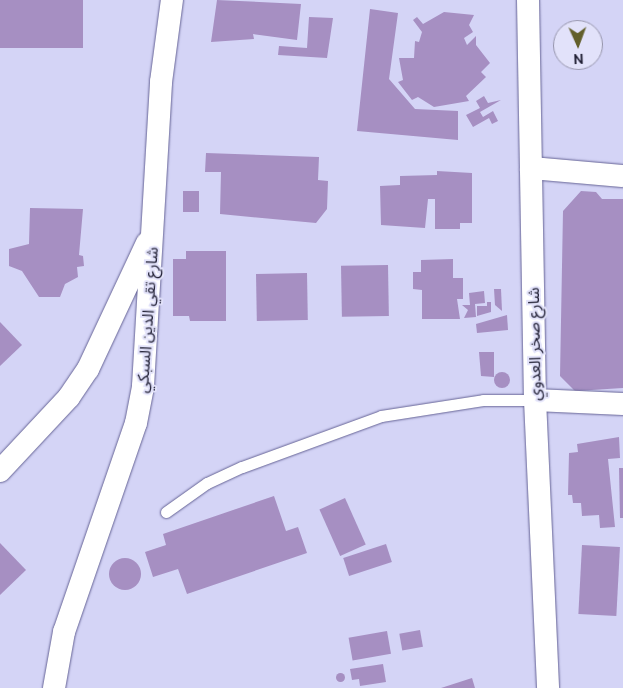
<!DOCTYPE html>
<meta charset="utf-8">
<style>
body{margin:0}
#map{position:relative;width:623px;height:688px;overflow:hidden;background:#d4d4f6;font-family:Ubuntu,"Noto Sans Arabic",sans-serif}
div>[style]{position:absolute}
.building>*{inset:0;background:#a68fc2;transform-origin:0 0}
.round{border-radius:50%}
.roads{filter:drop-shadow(0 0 1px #666496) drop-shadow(0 0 1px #666496)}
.service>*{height:11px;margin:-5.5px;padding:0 5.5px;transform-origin:5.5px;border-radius:5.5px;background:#fff}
.minor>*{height:22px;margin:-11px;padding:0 11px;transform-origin:11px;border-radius:11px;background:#fff}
span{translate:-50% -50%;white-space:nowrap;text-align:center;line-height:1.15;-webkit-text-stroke:4px #e2e2fa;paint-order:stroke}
.street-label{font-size:16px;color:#212035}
.north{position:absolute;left:553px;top:20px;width:50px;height:50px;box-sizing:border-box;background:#e2e2fa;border:1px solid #9594ab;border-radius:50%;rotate:178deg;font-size:14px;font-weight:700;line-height:20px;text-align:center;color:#212035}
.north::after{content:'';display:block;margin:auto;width:18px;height:22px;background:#625f2b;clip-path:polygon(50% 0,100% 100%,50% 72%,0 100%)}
</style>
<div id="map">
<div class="building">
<i style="left:0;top:0;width:83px;height:48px"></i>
<i style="clip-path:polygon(217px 0,301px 4px,297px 40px,253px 34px,254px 39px,211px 42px)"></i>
<i style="clip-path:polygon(370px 9px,398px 13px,389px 79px,415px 109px,458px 111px,458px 140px,357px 131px)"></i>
<i style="clip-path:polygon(444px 12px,474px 15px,469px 25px,473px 32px,464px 38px,467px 45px,476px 36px,476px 45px,490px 63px,481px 72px,486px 77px,466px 96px,469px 101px,434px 107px,418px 97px,412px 100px,398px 82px,403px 80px,399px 58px,414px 58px,415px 41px,419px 42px,422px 32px,413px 20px,417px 17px,423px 24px)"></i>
<i style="clip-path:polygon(309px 17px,333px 18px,327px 58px,278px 55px,279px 46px,307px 48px)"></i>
<i style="clip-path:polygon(484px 96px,488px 103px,501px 100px,480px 112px,483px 117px,493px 111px,498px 121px,492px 124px,489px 118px,473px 127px,466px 115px,480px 108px,476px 101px)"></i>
<i style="clip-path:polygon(206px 153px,319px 157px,318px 180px,328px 181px,327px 209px,316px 223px,220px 214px,221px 172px,205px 172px)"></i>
<i style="clip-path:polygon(437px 171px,472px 173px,472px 223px,460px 223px,460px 229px,435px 229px,435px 199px,428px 199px,425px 228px,381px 225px,380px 186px,400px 185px,400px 176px,437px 175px)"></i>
<i style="left:183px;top:191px;width:16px;height:21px"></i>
<i style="clip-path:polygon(581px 191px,596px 192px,602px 199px,623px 199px,623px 388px,575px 391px,560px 376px,563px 211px)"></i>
<i style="clip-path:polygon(30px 208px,83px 209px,79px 255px,83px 256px,84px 266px,77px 267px,78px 277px,65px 284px,60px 297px,39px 297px,22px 271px,9px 266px,9px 249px,29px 244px)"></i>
<i style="clip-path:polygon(186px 251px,226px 251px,226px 321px,190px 321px,189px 316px,173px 316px,173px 259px,186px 259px)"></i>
<i style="clip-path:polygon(453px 259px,453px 278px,463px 278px,463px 299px,457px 299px,460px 319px,422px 319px,422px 290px,413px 289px,413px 272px,421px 272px,421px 260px)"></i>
<i style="left:388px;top:265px;width:51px;height:47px;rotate:89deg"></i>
<i style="left:307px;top:273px;width:47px;height:51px;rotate:89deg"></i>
<i style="clip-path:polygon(494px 289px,501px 289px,502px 311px,495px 305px)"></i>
<i style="clip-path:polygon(484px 291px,485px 303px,475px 304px,476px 317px,464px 318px,468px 310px,462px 305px,470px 305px,469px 293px)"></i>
<i style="clip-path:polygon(487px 302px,491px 302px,491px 312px,477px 316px,477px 306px,487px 306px)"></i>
<i style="clip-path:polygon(507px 315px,508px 330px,477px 333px,476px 324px)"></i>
<i style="clip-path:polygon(0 322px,22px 345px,0 366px)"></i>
<i style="clip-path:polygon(479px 352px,494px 352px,494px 377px,481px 376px)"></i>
<i class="round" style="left:494px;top:372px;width:16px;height:16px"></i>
<i style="clip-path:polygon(619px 437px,620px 458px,608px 459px,615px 527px,600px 528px,599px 515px,582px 516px,581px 503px,573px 503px,572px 495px,568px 495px,569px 453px,578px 452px,577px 444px)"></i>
<i style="clip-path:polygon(619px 468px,623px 468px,623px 518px,620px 518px)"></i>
<i style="clip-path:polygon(274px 496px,286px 531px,298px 527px,307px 553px,187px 594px,178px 569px,153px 577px,145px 552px,166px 545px,163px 534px)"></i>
<i style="left:345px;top:498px;width:51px;height:28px;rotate:66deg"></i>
<i style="clip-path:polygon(0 543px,26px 570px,0 595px)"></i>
<i style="left:386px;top:544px;width:19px;height:45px;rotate:72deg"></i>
<i style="left:582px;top:545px;width:38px;height:69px;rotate:3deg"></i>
<i class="round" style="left:109px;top:558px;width:32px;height:32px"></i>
<i style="left:420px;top:630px;width:17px;height:21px;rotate:80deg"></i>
<i style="left:387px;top:631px;width:23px;height:39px;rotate:80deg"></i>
<i style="clip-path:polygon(383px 664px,386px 682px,360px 686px,359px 679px,352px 680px,350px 669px)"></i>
<i class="round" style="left:335.5px;top:672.5px;width:9px;height:9px"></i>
<i style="clip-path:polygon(472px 678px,475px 688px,441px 688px)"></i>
</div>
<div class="roads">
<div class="service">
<i style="left:166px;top:512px;width:50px;rotate:-35.3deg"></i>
<i style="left:207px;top:483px;width:38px;rotate:-25deg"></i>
<i style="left:242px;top:467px;width:148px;rotate:-20.1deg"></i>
<i style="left:381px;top:416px;width:103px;rotate:-8.9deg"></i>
<i style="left:483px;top:400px;width:52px"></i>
</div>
<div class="minor">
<i style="left:528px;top:0;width:400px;rotate:89deg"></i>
<i style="left:535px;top:400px;width:288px;rotate:87.4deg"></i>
<i style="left:531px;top:168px;width:92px;rotate:5deg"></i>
<i style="left:535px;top:400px;width:88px;rotate:2.6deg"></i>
<i style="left:0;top:471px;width:101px;rotate:-47deg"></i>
<i style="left:69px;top:397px;width:34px;rotate:-56deg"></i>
<i style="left:88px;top:369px;width:139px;rotate:-64.9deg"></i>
<i style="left:54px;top:688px;width:57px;rotate:-79.9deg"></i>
<i style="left:64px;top:632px;width:221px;rotate:-71deg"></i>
<i style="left:136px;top:423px;width:38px;rotate:-79deg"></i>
<i style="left:143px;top:386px;width:305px;rotate:-86.6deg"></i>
<i style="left:161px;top:82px;width:83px;rotate:-82.4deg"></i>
</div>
</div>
<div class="street-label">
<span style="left:147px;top:320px;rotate:-86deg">شارع تقي الدين السبكي</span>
<span style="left:534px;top:344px;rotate:-91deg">شارع صخر العدوي</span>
</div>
<div class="north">N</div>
</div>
